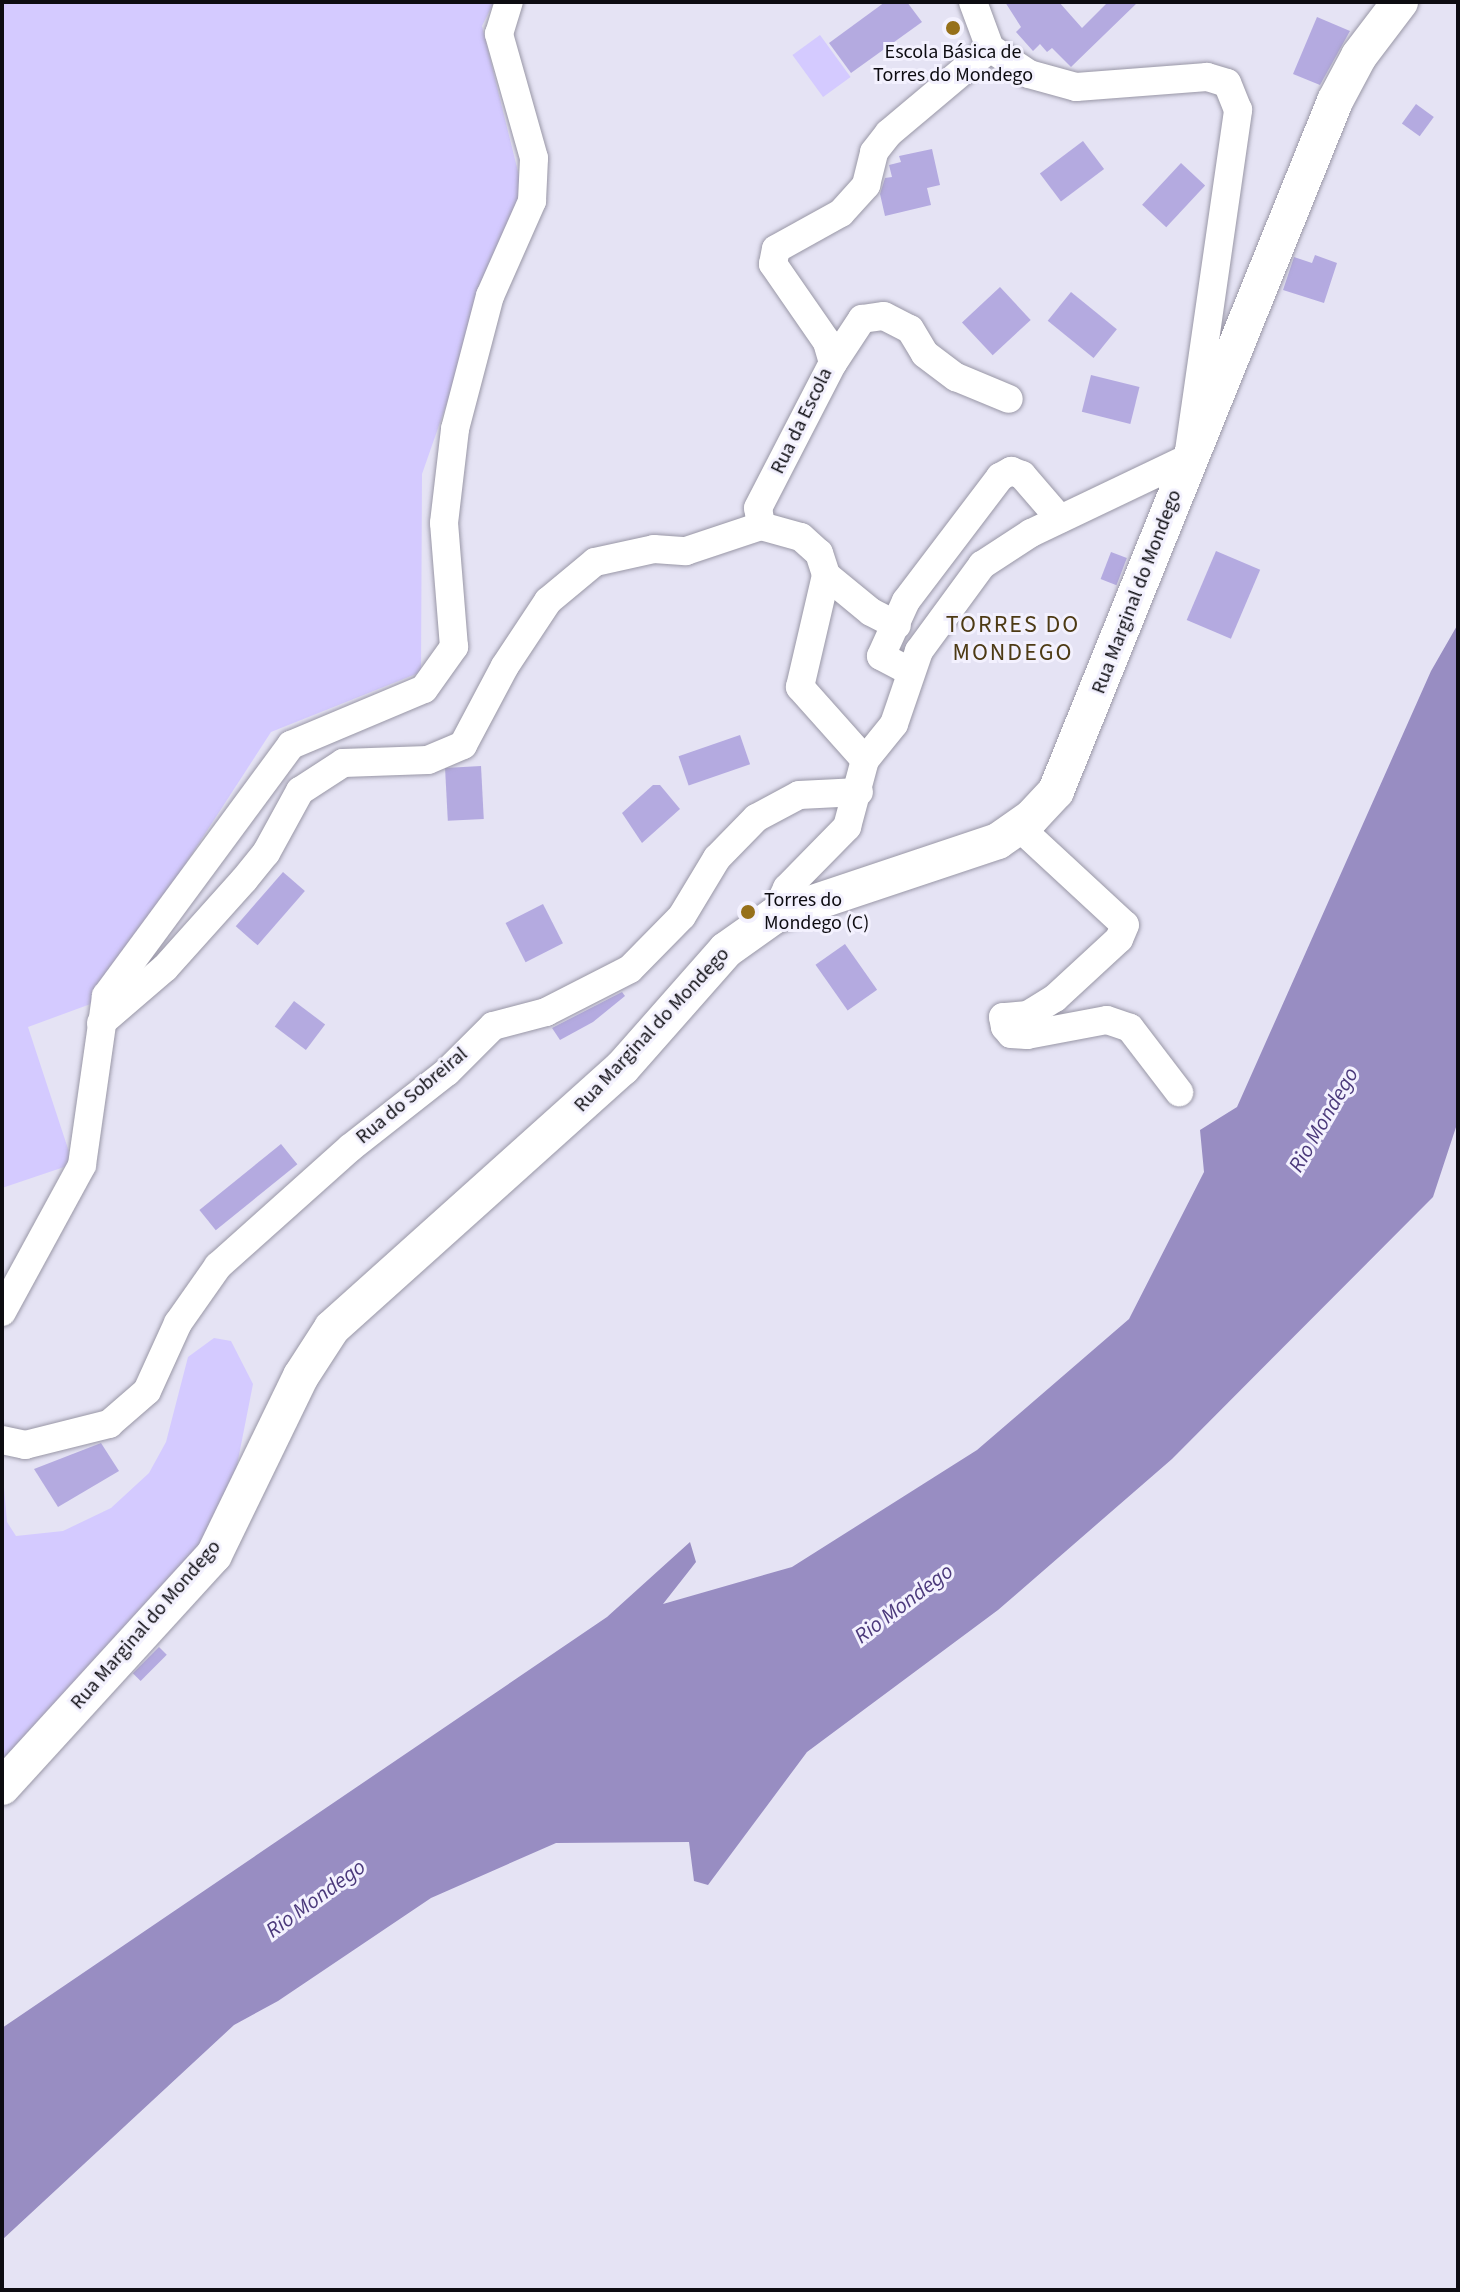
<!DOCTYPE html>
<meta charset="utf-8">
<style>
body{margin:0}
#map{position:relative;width:1460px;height:2292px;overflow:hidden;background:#e5e3f4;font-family:"Source Sans 3",sans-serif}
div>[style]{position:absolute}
.green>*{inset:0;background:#d4caff;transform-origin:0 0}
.water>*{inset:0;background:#988dc2}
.building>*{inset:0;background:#b4aae0;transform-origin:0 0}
.roads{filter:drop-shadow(0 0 2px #9997a6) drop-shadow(0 0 2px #9997a6)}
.minor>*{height:28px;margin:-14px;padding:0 14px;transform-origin:14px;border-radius:14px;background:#fff}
.major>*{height:36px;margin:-18px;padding:0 18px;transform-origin:18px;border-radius:18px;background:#fff}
.dots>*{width:22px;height:22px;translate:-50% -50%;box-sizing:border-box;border:4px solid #f3f1fe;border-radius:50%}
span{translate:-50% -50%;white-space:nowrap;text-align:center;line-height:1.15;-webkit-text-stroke:6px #f3f1fe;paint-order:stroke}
.poi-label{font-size:20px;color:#0d0c11}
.left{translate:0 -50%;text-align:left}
.street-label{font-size:20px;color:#0d0c11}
.water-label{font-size:22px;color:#4b397b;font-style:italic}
.quarter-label{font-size:24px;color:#4d3a14;letter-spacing:2px}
.frame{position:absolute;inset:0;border:4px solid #0d0c11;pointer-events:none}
</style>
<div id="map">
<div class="green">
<i style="clip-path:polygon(2px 2px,494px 2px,482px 26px,522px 188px,422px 474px,421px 672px,271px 732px,96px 1002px,28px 1027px,73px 1164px,2px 1188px)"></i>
<i style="left:820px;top:35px;width:52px;height:34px;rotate:54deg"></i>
<i style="clip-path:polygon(214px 1338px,231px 1341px,253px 1384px,227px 1516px,2px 1774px,2px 1465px,7px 1522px,16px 1536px,63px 1531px,111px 1508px,149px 1473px,166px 1442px,188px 1357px)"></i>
</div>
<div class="water">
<i style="clip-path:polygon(1458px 624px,1458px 1121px,1433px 1197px,1172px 1459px,998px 1610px,807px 1752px,708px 1885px,694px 1881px,689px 1842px,556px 1843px,431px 1898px,278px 2001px,234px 2025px,2px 2240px,2px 2028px,607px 1617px,690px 1542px,696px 1562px,663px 1604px,792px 1567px,977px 1450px,1129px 1319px,1204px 1172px,1200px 1130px,1237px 1107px,1431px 671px)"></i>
</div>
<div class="building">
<i style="clip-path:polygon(885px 2px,907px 2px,922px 22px,851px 73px,829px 43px)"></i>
<i style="clip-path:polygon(1005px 2px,1059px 2px,1082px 28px,1108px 2px,1138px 2px,1071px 67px,1052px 48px,1047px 52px,1040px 44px,1033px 51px,1016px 32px,1021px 27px)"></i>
<i style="clip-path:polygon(1317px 17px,1350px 31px,1320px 85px,1293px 74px)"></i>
<i style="left:1416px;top:104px;width:22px;height:24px;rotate:36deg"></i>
<i style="left:1083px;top:141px;width:35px;height:54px;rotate:53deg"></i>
<i style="clip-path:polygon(932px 149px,940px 185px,927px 188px,931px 205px,885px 216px,880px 194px,885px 178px,892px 177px,889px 165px,901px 162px,899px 156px)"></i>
<i style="left:1181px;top:163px;width:33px;height:57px;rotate:43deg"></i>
<i style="clip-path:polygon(1315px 255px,1337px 263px,1324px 303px,1283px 290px,1294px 257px,1312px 263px)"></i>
<i style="left:1000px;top:287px;width:45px;height:52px;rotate:47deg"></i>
<i style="left:1071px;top:292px;width:59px;height:37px;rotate:39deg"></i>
<i style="left:1091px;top:375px;width:50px;height:38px;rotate:14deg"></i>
<i style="left:1216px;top:551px;width:48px;height:75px;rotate:23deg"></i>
<i style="left:1111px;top:552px;width:17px;height:29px;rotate:21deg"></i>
<i style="left:740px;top:735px;width:31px;height:65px;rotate:71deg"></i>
<i style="left:481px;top:766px;width:53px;height:36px;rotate:87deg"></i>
<i style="clip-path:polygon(653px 785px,660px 785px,680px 809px,642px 843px,622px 813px)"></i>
<i style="left:283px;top:872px;width:29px;height:72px;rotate:41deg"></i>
<i style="left:543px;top:904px;width:44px;height:42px;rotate:63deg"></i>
<i style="left:845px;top:944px;width:56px;height:36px;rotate:55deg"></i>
<i style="clip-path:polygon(622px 992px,625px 996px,593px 1022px,560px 1040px,552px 1028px)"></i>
<i style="left:294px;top:1001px;width:39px;height:32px;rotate:37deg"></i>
<i style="left:281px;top:1144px;width:26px;height:105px;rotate:51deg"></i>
<i style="clip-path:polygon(101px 1443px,119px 1471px,58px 1507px,34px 1469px)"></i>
<i style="left:159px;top:1647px;width:11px;height:37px;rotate:45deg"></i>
</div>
<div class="roads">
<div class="minor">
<i style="left:833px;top:363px;width:53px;rotate:-56.6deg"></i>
<i style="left:862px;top:319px;width:22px;rotate:-8deg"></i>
<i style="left:884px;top:316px;width:29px;rotate:27deg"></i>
<i style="left:910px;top:329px;width:29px;rotate:59deg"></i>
<i style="left:925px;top:354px;width:39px;rotate:37deg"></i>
<i style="left:956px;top:377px;width:57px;rotate:22.5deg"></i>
<i style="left:761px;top:526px;width:18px;rotate:-99deg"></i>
<i style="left:758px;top:508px;width:163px;rotate:-62.7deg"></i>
<i style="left:833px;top:363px;width:22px;rotate:-106deg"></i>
<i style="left:827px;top:342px;width:95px;rotate:-124.7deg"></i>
<i style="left:773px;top:264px;width:15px;rotate:-79deg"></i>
<i style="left:776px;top:249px;width:74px;rotate:-29deg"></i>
<i style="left:841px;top:213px;width:38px;rotate:-48deg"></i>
<i style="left:866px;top:185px;width:34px;rotate:-76deg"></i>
<i style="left:874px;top:152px;width:24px;rotate:-52deg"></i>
<i style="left:889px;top:133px;width:132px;rotate:-40.1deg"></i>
<i style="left:911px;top:672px;width:34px;rotate:-152deg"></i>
<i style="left:881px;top:656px;width:60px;rotate:-65.6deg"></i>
<i style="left:906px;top:601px;width:156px;rotate:-52.8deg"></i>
<i style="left:1000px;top:477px;width:13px;rotate:-29deg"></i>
<i style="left:1011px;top:471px;width:12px;rotate:20deg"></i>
<i style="left:1022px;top:475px;width:58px;rotate:49.2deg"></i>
<i style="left:865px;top:760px;width:46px;rotate:-51.1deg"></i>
<i style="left:894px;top:724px;width:77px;rotate:-71.1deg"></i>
<i style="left:919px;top:651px;width:107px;rotate:-53.8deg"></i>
<i style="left:982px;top:565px;width:59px;rotate:-33.1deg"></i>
<i style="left:1031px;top:533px;width:174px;rotate:-25.5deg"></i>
<i style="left:1188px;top:458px;width:352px;rotate:-81.8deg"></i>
<i style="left:1238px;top:110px;width:29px;rotate:-112deg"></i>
<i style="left:1227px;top:83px;width:21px;rotate:-163deg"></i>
<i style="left:1207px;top:77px;width:131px;rotate:175.6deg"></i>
<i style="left:1076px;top:87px;width:49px;rotate:-164.5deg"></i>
<i style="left:1029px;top:74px;width:47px;rotate:-146.3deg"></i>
<i style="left:990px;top:48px;width:49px;rotate:-110.3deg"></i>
<i style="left:1019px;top:827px;width:144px;rotate:42.8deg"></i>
<i style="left:1125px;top:925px;width:15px;rotate:113deg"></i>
<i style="left:1119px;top:939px;width:87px;rotate:137.3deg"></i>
<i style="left:1055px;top:998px;width:32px;rotate:148deg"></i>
<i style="left:1028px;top:1015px;width:25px;rotate:175deg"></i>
<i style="left:1003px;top:1017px;width:10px;rotate:79deg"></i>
<i style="left:1005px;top:1027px;width:9px;rotate:49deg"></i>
<i style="left:1011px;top:1034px;width:16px;rotate:4deg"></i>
<i style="left:1027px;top:1035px;width:81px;rotate:-10.6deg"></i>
<i style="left:1107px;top:1020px;width:24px;rotate:19deg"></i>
<i style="left:1130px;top:1028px;width:81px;rotate:52.6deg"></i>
<i style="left:774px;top:916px;width:31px;rotate:-65deg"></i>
<i style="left:787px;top:888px;width:86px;rotate:-45.5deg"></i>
<i style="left:847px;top:827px;width:69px;rotate:-75deg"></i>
<i style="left:865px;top:760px;width:98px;rotate:-131.7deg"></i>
<i style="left:800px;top:687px;width:115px;rotate:-76.9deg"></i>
<i style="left:101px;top:1023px;width:84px;rotate:-40.7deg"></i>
<i style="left:165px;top:968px;width:118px;rotate:-48.1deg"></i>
<i style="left:244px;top:880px;width:35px;rotate:-51deg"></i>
<i style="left:266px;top:853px;width:71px;rotate:-61.3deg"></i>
<i style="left:300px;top:791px;width:51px;rotate:-33.1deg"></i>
<i style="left:343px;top:763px;width:85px;rotate:-2deg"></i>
<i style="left:428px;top:760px;width:38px;rotate:-23deg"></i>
<i style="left:463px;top:745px;width:89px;rotate:-62deg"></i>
<i style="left:505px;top:666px;width:78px;rotate:-56.5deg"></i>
<i style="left:548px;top:601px;width:61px;rotate:-39.7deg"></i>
<i style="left:595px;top:562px;width:60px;rotate:-12.4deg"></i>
<i style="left:654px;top:549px;width:32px;rotate:4deg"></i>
<i style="left:686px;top:551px;width:79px;rotate:-18.4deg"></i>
<i style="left:761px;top:526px;width:41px;rotate:15.4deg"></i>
<i style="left:801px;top:537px;width:24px;rotate:42deg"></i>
<i style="left:819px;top:553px;width:23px;rotate:72deg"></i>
<i style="left:826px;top:575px;width:58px;rotate:39.4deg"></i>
<i style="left:871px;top:612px;width:29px;rotate:27deg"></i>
<i style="left:2px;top:1312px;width:167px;rotate:-61.4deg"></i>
<i style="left:82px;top:1165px;width:171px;rotate:-81.9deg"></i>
<i style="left:106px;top:996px;width:312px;rotate:-53.6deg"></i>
<i style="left:291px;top:745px;width:144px;rotate:-22.8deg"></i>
<i style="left:424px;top:689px;width:52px;rotate:-54.5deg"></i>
<i style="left:454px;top:647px;width:124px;rotate:-94.6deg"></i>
<i style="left:444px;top:523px;width:95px;rotate:-83.3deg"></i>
<i style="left:455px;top:429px;width:138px;rotate:-75.3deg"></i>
<i style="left:490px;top:296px;width:104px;rotate:-66.1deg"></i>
<i style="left:532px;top:201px;width:43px;rotate:-87.3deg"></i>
<i style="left:534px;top:158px;width:129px;rotate:-105.8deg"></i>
<i style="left:499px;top:34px;width:34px;rotate:-73deg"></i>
<i style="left:2px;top:1440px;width:24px;rotate:12deg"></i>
<i style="left:25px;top:1445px;width:87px;rotate:-14deg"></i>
<i style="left:109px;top:1424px;width:50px;rotate:-41deg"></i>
<i style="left:147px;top:1391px;width:75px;rotate:-65.5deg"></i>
<i style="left:178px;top:1323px;width:70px;rotate:-54.9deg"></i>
<i style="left:218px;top:1266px;width:177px;rotate:-41.8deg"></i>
<i style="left:350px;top:1148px;width:123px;rotate:-38.1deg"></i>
<i style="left:447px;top:1072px;width:65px;rotate:-45deg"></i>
<i style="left:493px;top:1026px;width:55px;rotate:-14.8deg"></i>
<i style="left:546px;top:1012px;width:94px;rotate:-27.1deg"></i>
<i style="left:630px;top:969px;width:74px;rotate:-45.5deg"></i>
<i style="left:682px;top:916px;width:68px;rotate:-58.9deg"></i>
<i style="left:717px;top:858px;width:56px;rotate:-45.7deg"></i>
<i style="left:756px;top:818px;width:49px;rotate:-28.1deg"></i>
<i style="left:799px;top:795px;width:60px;rotate:-2.9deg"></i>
</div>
<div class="major">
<i style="left:2px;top:1787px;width:314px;rotate:-47.6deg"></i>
<i style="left:214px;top:1555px;width:199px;rotate:-64.1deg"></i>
<i style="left:301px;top:1376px;width:57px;rotate:-57.1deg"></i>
<i style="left:332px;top:1328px;width:389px;rotate:-41.9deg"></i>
<i style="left:622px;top:1068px;width:157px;rotate:-48.6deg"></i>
<i style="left:726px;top:950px;width:59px;rotate:-35.3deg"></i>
<i style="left:774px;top:916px;width:236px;rotate:-18.5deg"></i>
<i style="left:998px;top:841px;width:40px;rotate:-34.9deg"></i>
<i style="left:1031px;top:818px;width:37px;rotate:-47deg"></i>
<i style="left:1056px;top:791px;width:744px;rotate:-67.98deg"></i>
<i style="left:1335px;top:101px;width:51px;rotate:-61.9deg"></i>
<i style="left:1359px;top:56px;width:68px;rotate:-52.8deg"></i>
</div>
</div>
<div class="dots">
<i style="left:953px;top:28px;background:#96701a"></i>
<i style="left:748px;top:912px;background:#96701a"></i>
</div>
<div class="poi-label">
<span style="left:953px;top:64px">Escola Básica de<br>Torres do Mondego</span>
<span class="left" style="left:764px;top:912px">Torres do<br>Mondego (C)</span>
</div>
<div class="street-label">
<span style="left:802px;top:421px;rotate:-64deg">Rua da Escola</span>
<span style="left:1137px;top:592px;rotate:-69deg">Rua Marginal do Mondego</span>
<span style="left:652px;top:1030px;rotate:-47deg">Rua Marginal do Mondego</span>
<span style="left:412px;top:1096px;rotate:-40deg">Rua do Sobreiral</span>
<span style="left:146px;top:1625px;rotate:-49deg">Rua Marginal do Mondego</span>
</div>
<div class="water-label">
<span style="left:1324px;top:1120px;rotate:-60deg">Rio Mondego</span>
<span style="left:904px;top:1604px;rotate:-37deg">Rio Mondego</span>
<span style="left:316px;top:1899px;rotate:-36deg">Rio Mondego</span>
</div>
<div class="quarter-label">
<span style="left:1013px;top:639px">TORRES DO<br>MONDEGO</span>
</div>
<div class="frame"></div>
</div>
